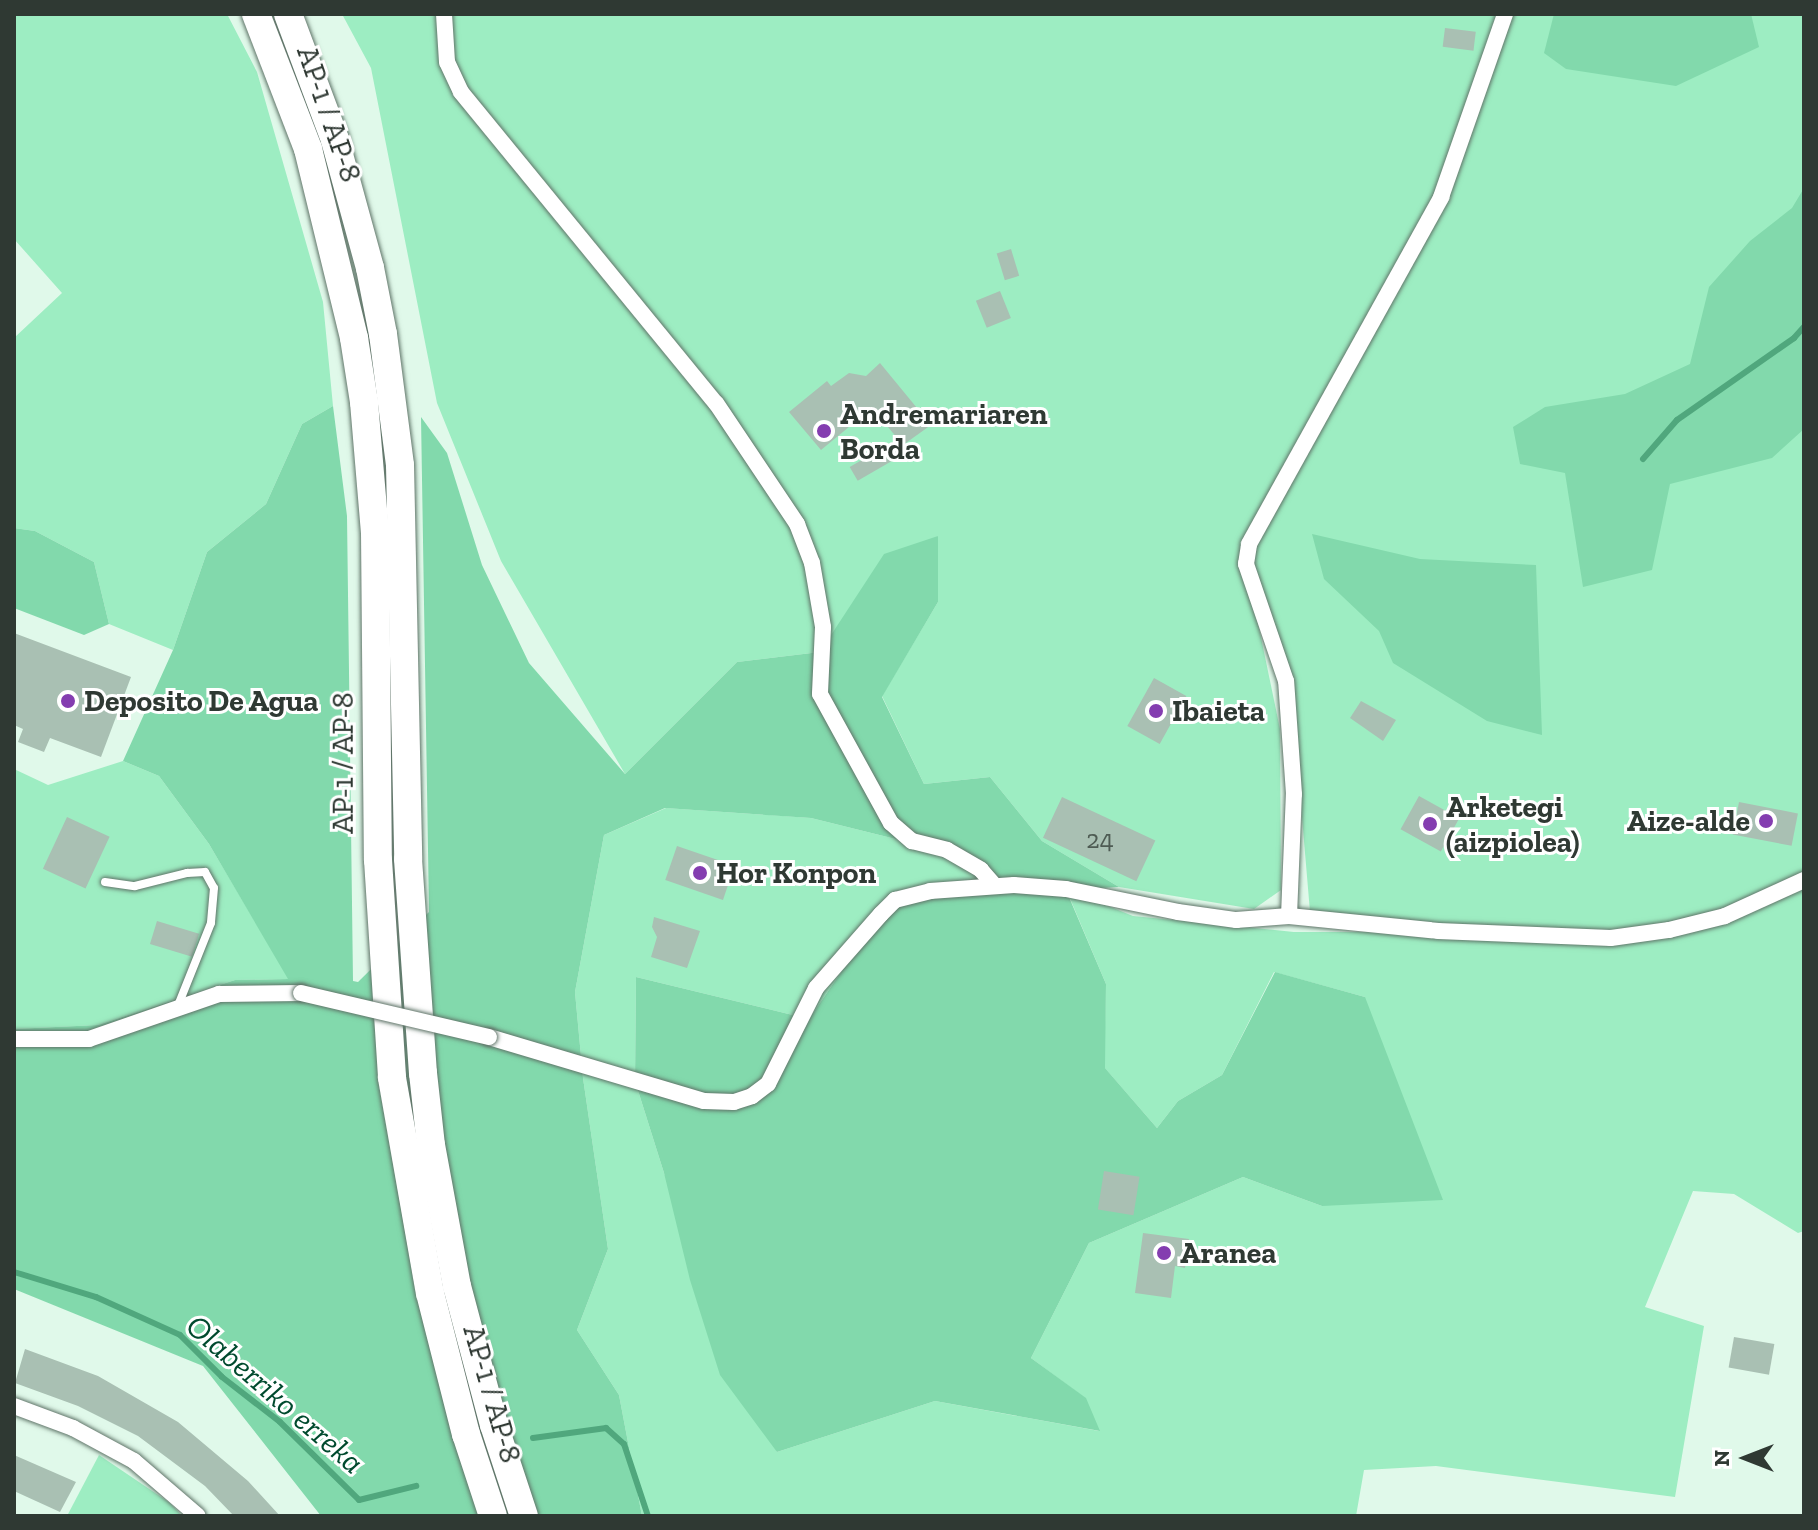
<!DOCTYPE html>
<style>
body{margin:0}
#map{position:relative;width:1818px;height:1530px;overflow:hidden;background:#e0f9ea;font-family:"Zilla Slab",serif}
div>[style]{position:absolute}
.green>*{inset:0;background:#9dedc2}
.forest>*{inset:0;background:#82d9ac}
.stream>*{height:6px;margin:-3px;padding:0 3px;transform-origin:3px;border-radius:3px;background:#50a77d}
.building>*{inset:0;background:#a9c0b3;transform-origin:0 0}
.roads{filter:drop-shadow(0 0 2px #607569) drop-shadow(0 0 2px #607569)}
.lane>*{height:8px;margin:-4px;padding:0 4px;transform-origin:4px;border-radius:4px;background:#fff}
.street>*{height:16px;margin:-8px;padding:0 8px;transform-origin:8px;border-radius:8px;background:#fff}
.highway>*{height:28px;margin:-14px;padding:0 14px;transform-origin:14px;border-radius:14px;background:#fff}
.bridges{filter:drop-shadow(0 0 2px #607569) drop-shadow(0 0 2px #607569)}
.street-bridge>*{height:16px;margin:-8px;padding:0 8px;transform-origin:8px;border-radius:8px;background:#fff}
.dots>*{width:22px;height:22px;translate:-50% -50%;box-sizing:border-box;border:4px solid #fff;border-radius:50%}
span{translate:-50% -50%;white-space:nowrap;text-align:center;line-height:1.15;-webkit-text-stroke:6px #fff;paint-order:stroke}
.number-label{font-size:26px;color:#4e5b53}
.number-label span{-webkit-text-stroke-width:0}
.street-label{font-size:30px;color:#2f3933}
.poi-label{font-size:30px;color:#2f3933;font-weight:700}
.left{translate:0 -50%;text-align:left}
.right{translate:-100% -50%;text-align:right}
.water-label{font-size:32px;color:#004a2e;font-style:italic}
.frame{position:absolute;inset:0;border:16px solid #2f3933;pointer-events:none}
.north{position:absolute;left:1706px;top:1418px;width:80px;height:80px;-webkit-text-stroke:6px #fff;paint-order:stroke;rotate:270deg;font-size:22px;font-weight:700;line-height:32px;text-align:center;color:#2f3933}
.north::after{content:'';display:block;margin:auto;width:28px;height:36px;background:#2f3933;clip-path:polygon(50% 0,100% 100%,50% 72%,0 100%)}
</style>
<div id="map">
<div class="green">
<i style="clip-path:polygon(14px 14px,227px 14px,257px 72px,323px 302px,333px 406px,302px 424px,266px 504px,207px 552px,173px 650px,109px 624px,94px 562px,35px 531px,14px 528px,14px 338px,62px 293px,14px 239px)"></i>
<i style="clip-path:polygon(342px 14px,1804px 14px,1804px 1231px,1798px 1233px,1734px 1194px,1693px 1191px,1645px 1307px,1704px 1326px,1675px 1497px,1436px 1466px,1364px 1470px,1356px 1516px,642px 1516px,619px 1395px,577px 1330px,608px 1249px,583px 1078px,575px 992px,604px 835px,666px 808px,811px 818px,952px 853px,990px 883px,881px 914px,809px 1019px,636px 977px,635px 1081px,664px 1173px,777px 1452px,935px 1401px,1099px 1431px,1085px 1398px,1031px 1358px,1089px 1243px,1243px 1177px,1322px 1206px,1365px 997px,1274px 972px,1222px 1075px,1178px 1101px,1157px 1128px,1104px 1067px,1106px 984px,1066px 889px,1133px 916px,1294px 932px,1479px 932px,1310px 912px,1295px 734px,1247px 570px,1280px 729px,1281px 890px,1254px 909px,1119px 887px,1042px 841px,990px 777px,924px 784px,882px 696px,938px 602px,938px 536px,820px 652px,737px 662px,625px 774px,501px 561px,437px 403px,371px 68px)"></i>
<i style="clip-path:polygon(123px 761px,159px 776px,209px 844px,289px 979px,235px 980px,98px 1025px,14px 1029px,14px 769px,48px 785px)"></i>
<i style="clip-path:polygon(99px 1455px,170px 1503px,182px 1516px,67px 1516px)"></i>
</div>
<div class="forest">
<i style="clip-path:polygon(1554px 14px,1751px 14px,1759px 47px,1676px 86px,1566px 69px,1544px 53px)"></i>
<i style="clip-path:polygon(1804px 188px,1804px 429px,1772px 458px,1670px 484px,1652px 570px,1583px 587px,1565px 473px,1520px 464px,1513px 427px,1545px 407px,1625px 394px,1690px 364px,1709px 287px,1750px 241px,1792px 208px)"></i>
<i style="clip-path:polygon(333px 406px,347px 516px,353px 981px,358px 982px,429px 912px,421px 417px,447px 453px,482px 565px,529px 663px,625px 774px,737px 662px,820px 652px,884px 554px,938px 536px,938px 602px,882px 697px,924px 784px,990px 777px,1042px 841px,1119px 887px,1066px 890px,1106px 984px,1105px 1068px,1157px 1128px,1178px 1101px,1222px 1075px,1275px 972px,1365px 997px,1443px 1200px,1322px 1206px,1243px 1177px,1089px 1243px,1031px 1358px,1086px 1398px,1100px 1431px,935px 1401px,777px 1452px,720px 1375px,690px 1280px,664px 1173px,635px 1081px,636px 977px,809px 1019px,881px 914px,930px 891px,988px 883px,952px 853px,811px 818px,665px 808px,604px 835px,575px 992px,583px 1078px,608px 1249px,577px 1330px,619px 1395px,642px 1516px,321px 1516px,203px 1366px,14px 1289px,14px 1029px,98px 1025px,235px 980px,288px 979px,209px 844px,159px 776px,123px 761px,173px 650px,207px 552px,266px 504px,302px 424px)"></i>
<i style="clip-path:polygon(14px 528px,35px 531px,94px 562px,109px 624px,84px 635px,14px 608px)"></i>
<i style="clip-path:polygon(1312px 534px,1420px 559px,1536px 565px,1542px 735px,1487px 721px,1393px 663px,1379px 631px,1324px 579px)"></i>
</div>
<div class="stream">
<i style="left:1643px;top:459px;width:52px;rotate:-48.9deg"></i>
<i style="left:1677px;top:420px;width:143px;rotate:-35deg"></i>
<i style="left:1794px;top:338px;width:15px;rotate:-48deg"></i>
<i style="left:14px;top:1272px;width:86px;rotate:17deg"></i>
<i style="left:96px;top:1297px;width:92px;rotate:24.3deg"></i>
<i style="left:180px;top:1335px;width:59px;rotate:45deg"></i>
<i style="left:222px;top:1377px;width:73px;rotate:37.8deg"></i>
<i style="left:280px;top:1422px;width:111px;rotate:44.6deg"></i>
<i style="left:359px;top:1500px;width:59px;rotate:-13.8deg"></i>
<i style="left:533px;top:1438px;width:74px;rotate:-7.8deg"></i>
<i style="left:606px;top:1428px;width:24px;rotate:42deg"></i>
<i style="left:624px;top:1444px;width:76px;rotate:71.6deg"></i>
</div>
<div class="building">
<i style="left:1445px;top:28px;width:31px;height:19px;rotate:7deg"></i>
<i style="left:1011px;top:249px;width:28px;height:15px;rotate:73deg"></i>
<i style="left:1000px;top:291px;width:29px;height:26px;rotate:68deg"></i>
<i style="clip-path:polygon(880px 363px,931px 425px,903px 445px,872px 408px,821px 450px,789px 412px,827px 381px,831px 386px,849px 373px,866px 376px)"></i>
<i style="left:893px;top:442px;width:16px;height:50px;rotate:60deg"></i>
<i style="clip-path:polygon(14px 633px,131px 677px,101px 757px,50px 738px,44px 752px,18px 742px,23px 729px,14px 725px)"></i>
<i style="left:1154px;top:678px;width:37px;height:55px;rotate:29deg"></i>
<i style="clip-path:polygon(1361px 701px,1396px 720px,1383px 741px,1350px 718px)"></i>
<i style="left:1419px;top:796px;width:46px;height:38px;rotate:29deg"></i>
<i style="left:1062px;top:797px;width:103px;height:45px;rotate:25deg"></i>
<i style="left:1739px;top:802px;width:60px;height:33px;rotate:11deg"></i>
<i style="left:67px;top:817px;width:47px;height:57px;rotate:25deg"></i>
<i style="left:677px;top:846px;width:61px;height:36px;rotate:19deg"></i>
<i style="clip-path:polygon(654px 917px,700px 931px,687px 968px,651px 957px,657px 937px,652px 927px)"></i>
<i style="left:157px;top:921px;width:44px;height:24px;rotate:17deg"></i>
<i style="left:1104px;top:1171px;width:36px;height:39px;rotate:9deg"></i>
<i style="clip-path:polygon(1143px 1233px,1189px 1239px,1185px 1268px,1175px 1266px,1171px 1298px,1135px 1293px)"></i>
<i style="left:1734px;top:1337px;width:41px;height:31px;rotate:10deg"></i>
<i style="clip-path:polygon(25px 1349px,98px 1376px,178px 1422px,248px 1481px,280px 1516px,234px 1516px,205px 1486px,138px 1436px,78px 1406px,15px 1383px)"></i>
<i style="clip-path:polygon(14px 1455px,76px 1482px,60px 1512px,14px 1491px)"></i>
</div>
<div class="roads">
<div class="lane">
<i style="left:105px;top:882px;width:30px;rotate:8deg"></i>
<i style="left:135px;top:886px;width:54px;rotate:-14deg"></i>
<i style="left:187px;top:873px;width:18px;rotate:-3deg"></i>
<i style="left:205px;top:872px;width:18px;rotate:61deg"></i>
<i style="left:214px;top:888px;width:35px;rotate:95deg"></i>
<i style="left:211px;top:923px;width:92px;rotate:111.8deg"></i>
</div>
<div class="street">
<i style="left:444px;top:14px;width:48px;rotate:86.4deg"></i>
<i style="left:447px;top:62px;width:33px;rotate:65deg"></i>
<i style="left:461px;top:92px;width:402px;rotate:50.7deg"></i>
<i style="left:716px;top:403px;width:146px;rotate:56.2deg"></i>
<i style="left:797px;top:524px;width:42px;rotate:69deg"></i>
<i style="left:812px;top:563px;width:65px;rotate:80.2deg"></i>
<i style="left:823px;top:627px;width:67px;rotate:92.6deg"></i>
<i style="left:820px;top:694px;width:147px;rotate:61.2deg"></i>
<i style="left:891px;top:823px;width:28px;rotate:41deg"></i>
<i style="left:912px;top:841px;width:36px;rotate:14deg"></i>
<i style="left:947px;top:850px;width:39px;rotate:30deg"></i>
<i style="left:981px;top:870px;width:21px;rotate:49deg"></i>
<i style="left:1289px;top:916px;width:122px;rotate:-87.7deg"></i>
<i style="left:1294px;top:794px;width:113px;rotate:-94deg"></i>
<i style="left:1286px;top:681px;width:124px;rotate:-108.9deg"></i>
<i style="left:1246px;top:564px;width:20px;rotate:-81deg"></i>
<i style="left:1249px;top:544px;width:397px;rotate:-61deg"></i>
<i style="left:1441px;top:197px;width:194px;rotate:-70.7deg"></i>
<i style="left:489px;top:1037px;width:224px;rotate:16.6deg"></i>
<i style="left:704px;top:1101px;width:30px;rotate:2deg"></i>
<i style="left:734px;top:1102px;width:19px;rotate:-18deg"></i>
<i style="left:752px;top:1096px;width:20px;rotate:-37deg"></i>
<i style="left:768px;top:1084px;width:107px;rotate:-63.4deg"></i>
<i style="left:816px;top:988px;width:98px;rotate:-48.7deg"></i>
<i style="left:881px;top:914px;width:20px;rotate:-45deg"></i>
<i style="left:895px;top:900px;width:36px;rotate:-14deg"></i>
<i style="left:930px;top:891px;width:84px;rotate:-4.1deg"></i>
<i style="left:1014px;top:885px;width:52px;rotate:4.4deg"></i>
<i style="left:1066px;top:889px;width:114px;rotate:11.6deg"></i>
<i style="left:1178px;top:912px;width:59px;rotate:7.9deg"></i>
<i style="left:1236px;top:920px;width:53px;rotate:-4.3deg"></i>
<i style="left:1289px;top:916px;width:150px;rotate:5.7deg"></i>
<i style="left:1438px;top:931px;width:173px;rotate:2.3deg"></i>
<i style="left:1611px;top:938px;width:59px;rotate:-7.9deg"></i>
<i style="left:1669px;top:930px;width:58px;rotate:-14deg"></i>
<i style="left:1725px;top:916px;width:87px;rotate:-24.5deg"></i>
<i style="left:14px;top:1039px;width:75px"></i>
<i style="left:89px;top:1039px;width:138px;rotate:-19.1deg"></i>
<i style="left:219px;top:994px;width:82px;rotate:-0.7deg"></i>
<i style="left:14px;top:1406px;width:63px;rotate:20.4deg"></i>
<i style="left:73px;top:1428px;width:69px;rotate:28.4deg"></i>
<i style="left:134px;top:1461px;width:84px;rotate:40.7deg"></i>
</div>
<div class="highway">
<i style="left:256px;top:14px;width:145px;rotate:68.9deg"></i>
<i style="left:308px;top:149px;width:195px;rotate:76.3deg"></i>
<i style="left:354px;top:338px;width:65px;rotate:81.1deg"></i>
<i style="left:364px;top:402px;width:130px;rotate:85.2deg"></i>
<i style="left:375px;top:532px;width:328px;rotate:89.5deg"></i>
<i style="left:378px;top:860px;width:218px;rotate:86.3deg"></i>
<i style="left:392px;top:1078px;width:218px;rotate:80deg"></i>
<i style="left:430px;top:1293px;width:146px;rotate:75.7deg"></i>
<i style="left:466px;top:1434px;width:86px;rotate:71.8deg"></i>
<i style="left:288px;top:14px;width:134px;rotate:69.5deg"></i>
<i style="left:335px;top:140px;width:133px;rotate:74.7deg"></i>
<i style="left:370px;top:268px;width:67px;rotate:78.9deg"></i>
<i style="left:383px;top:334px;width:132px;rotate:82.6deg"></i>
<i style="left:400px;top:465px;width:394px;rotate:88.8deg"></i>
<i style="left:408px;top:859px;width:215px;rotate:86deg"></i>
<i style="left:423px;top:1073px;width:72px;rotate:83.7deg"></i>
<i style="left:431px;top:1145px;width:143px;rotate:79.6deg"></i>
<i style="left:457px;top:1286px;width:144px;rotate:75.1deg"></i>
<i style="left:494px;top:1425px;width:96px;rotate:71.8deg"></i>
</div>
</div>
<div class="bridges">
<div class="street-bridge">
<i style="left:301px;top:993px;width:193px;rotate:13.2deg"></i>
</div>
</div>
<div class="dots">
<i style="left:824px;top:431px;background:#843db0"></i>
<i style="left:68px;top:701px;background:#843db0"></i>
<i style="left:1156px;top:711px;background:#843db0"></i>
<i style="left:1766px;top:821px;background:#843db0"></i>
<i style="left:1430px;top:824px;background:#843db0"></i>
<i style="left:700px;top:873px;background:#843db0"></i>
<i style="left:1164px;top:1253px;background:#843db0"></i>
</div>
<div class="number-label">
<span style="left:1100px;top:840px">24</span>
</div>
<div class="street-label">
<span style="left:329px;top:114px;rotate:71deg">AP-1 / AP-8</span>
<span style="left:343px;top:763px;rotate:-90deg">AP-1 / AP-8</span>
<span style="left:492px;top:1394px;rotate:74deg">AP-1 / AP-8</span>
</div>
<div class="poi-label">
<span class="left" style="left:840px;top:431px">Andremariaren<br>Borda</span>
<span class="left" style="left:84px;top:701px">Deposito De Agua</span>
<span class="left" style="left:1172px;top:711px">Ibaieta</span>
<span class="left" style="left:1446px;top:824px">Arketegi<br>(aizpiolea)</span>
<span class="right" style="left:1750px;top:821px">Aize-alde</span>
<span class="left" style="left:716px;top:873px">Hor Konpon</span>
<span class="left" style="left:1180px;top:1253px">Aranea</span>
</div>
<div class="water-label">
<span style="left:275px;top:1394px;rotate:41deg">Olaberriko erreka</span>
</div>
<div class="frame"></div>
<div class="north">N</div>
</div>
